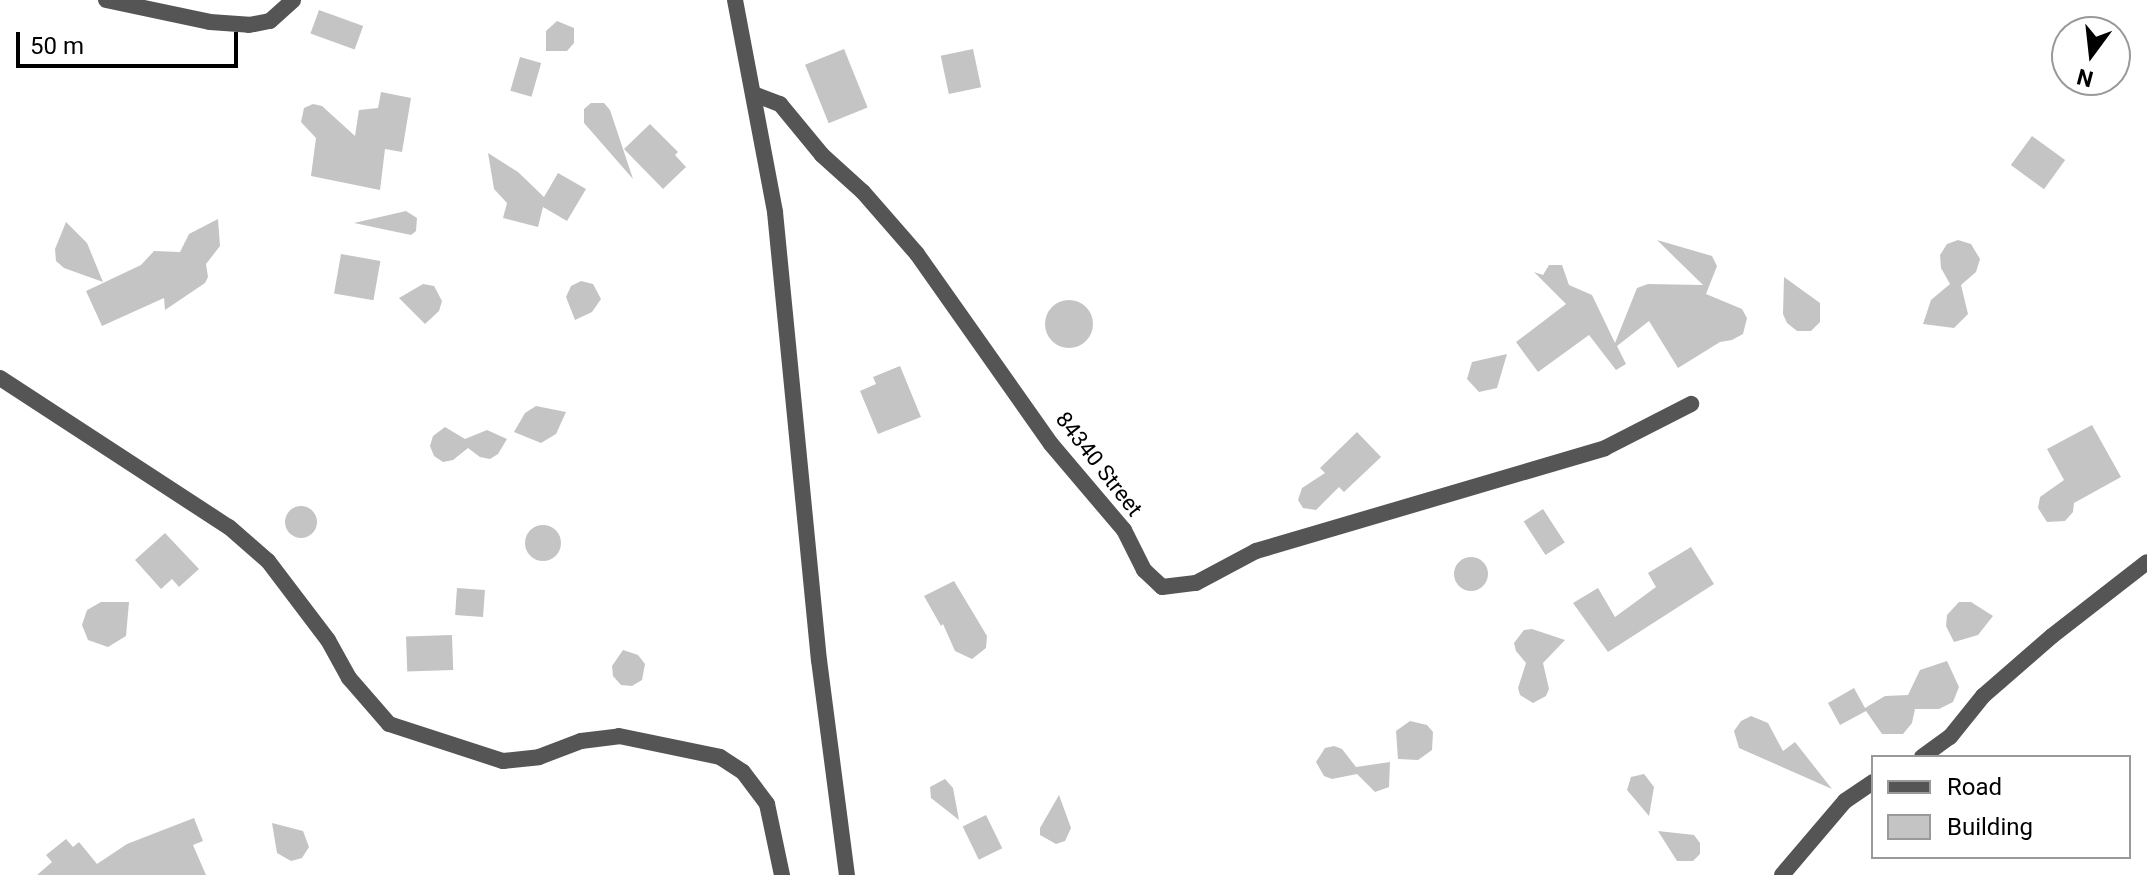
<!DOCTYPE html>
<style>
body{margin:0}
#map{position:relative;width:2147px;height:875px;overflow:hidden;background:#fff;font-family:Roboto,sans-serif}
div>[style]{position:absolute}
.building>*{inset:0;background:#c4c4c4;transform-origin:0 0}
.round{border-radius:50%}
.minor>*{height:16px;margin:-8px;padding:0 8px;transform-origin:8px;border-radius:8px;background:#555}
.tertiary>*{height:16px;margin:-8px;padding:0 8px;transform-origin:8px;border-radius:8px;background:#555}
span{translate:-50% -50%;white-space:nowrap;text-align:center;line-height:1.15;-webkit-text-stroke:6px #fff;paint-order:stroke}
.street-label{font-size:22px;color:#000}
.legend{position:absolute;left:1871px;top:755px;width:260px;height:104px;box-sizing:border-box;background:#fff;border:2px solid #999;margin:0;padding:10px 14px;list-style:none;font-size:24px;color:#000}
.legend li{display:flex;align-items:center;gap:16px;height:40px}
.legend b{width:40px;border:2px solid #999}
.north{position:absolute;left:2051px;top:16px;width:80px;height:80px;box-sizing:border-box;background:#fff;border:2px solid #999;border-radius:50%;rotate:195deg;font-size:22px;font-weight:700;line-height:32px;text-align:center;color:#000}
.north::after{content:'';display:block;margin:auto;width:28px;height:36px;background:#000;clip-path:polygon(50% 0,100% 100%,50% 72%,0 100%)}
.scale{position:absolute;left:16px;top:32px;width:222px;height:36px;box-sizing:border-box;border:4px solid #000;border-top:0;padding-left:10px;font-size:24px;line-height:28px;white-space:nowrap;color:#000;-webkit-text-stroke:6px #fff;paint-order:stroke}
</style>
<div id="map">
<div class="building">
<i style="left:319px;top:10px;width:47px;height:25px;rotate:20deg"></i>
<i style="clip-path:polygon(557px 21px,574px 28px,574px 43px,567px 51px,546px 51px,546px 31px)"></i>
<i style="left:844px;top:49px;width:63px;height:42px;rotate:68deg"></i>
<i style="left:973px;top:49px;width:39px;height:33px;rotate:78deg"></i>
<i style="left:520px;top:57px;width:22px;height:35px;rotate:16deg"></i>
<i style="clip-path:polygon(381px 92px,411px 98px,402px 152px,385px 149px,380px 190px,311px 176px,316px 138px,301px 122px,304px 108px,313px 104px,322px 106px,355px 136px,359px 110px,378px 108px)"></i>
<i style="clip-path:polygon(591px 103px,604px 103px,610px 110px,633px 179px,584px 123px,584px 109px)"></i>
<i style="clip-path:polygon(650px 124px,678px 152px,675px 155px,686px 167px,663px 189px,624px 149px)"></i>
<i style="left:2032px;top:136px;width:41px;height:36px;rotate:36deg"></i>
<i style="clip-path:polygon(488px 153px,518px 172px,544px 197px,558px 173px,586px 189px,567px 221px,543px 207px,538px 227px,503px 218px,507px 203px,494px 189px)"></i>
<i style="clip-path:polygon(406px 211px,417px 218px,416px 231px,411px 235px,354px 223px)"></i>
<i style="clip-path:polygon(218px 219px,220px 246px,206px 264px,208px 277px,205px 283px,165px 310px,164px 298px,102px 326px,86px 291px,141px 265px,154px 251px,180px 252px,189px 234px)"></i>
<i style="clip-path:polygon(66px 222px,87px 243px,103px 282px,64px 268px,56px 261px,55px 249px)"></i>
<i style="clip-path:polygon(1657px 240px,1712px 256px,1717px 266px,1706px 294px,1742px 309px,1747px 318px,1743px 334px,1732px 340px,1720px 342px,1678px 368px,1649px 321px,1617px 346px,1626px 364px,1616px 370px,1589px 335px,1538px 372px,1516px 342px,1566px 304px,1534px 272px,1543px 275px,1549px 265px,1562px 265px,1569px 285px,1592px 295px,1615px 343px,1637px 288px,1648px 284px,1703px 285px)"></i>
<i style="clip-path:polygon(1958px 240px,1971px 244px,1980px 259px,1976px 272px,1961px 285px,1968px 314px,1954px 328px,1923px 324px,1931px 300px,1950px 284px,1941px 268px,1940px 255px,1947px 244px)"></i>
<i style="left:341px;top:254px;width:40px;height:40px;rotate:10deg"></i>
<i style="clip-path:polygon(1784px 277px,1820px 303px,1820px 322px,1811px 331px,1797px 331px,1787px 323px,1783px 314px)"></i>
<i style="clip-path:polygon(581px 281px,593px 284px,601px 299px,592px 312px,575px 320px,566px 297px,571px 286px)"></i>
<i style="clip-path:polygon(423px 284px,434px 286px,442px 301px,439px 311px,425px 324px,399px 298px)"></i>
<i class="round" style="left:1045px;top:300px;width:48px;height:48px"></i>
<i style="clip-path:polygon(1507px 354px,1497px 388px,1479px 392px,1467px 379px,1472px 362px)"></i>
<i style="clip-path:polygon(900px 366px,921px 417px,878px 434px,860px 391px,876px 384px,873px 377px)"></i>
<i style="clip-path:polygon(536px 406px,566px 412px,556px 434px,541px 443px,514px 432px,525px 413px)"></i>
<i style="clip-path:polygon(2092px 425px,2121px 477px,2074px 503px,2073px 512px,2065px 521px,2047px 522px,2038px 508px,2040px 497px,2064px 480px,2047px 449px)"></i>
<i style="clip-path:polygon(445px 427px,465px 439px,487px 430px,507px 439px,498px 454px,490px 459px,480px 457px,468px 448px,453px 460px,443px 462px,434px 456px,430px 446px,433px 436px)"></i>
<i style="clip-path:polygon(1357px 432px,1381px 457px,1344px 492px,1339px 487px,1316px 510px,1303px 508px,1298px 500px,1302px 488px,1325px 473px,1320px 468px)"></i>
<i class="round" style="left:285px;top:506px;width:32px;height:32px"></i>
<i style="left:1543px;top:509px;width:40px;height:23px;rotate:57deg"></i>
<i class="round" style="left:525px;top:525px;width:36px;height:36px"></i>
<i style="clip-path:polygon(165px 533px,199px 569px,179px 587px,172px 579px,161px 589px,135px 560px)"></i>
<i style="clip-path:polygon(1691px 547px,1714px 584px,1608px 652px,1573px 603px,1598px 588px,1615px 617px,1656px 587px,1648px 573px)"></i>
<i class="round" style="left:1454px;top:557px;width:34px;height:34px"></i>
<i style="clip-path:polygon(954px 581px,987px 636px,986px 648px,972px 659px,955px 651px,943px 624px,941px 626px,924px 596px)"></i>
<i style="left:457px;top:588px;width:28px;height:27px;rotate:4deg"></i>
<i style="clip-path:polygon(101px 602px,129px 602px,126px 636px,108px 647px,88px 640px,82px 625px,87px 610px)"></i>
<i style="clip-path:polygon(1959px 602px,1971px 602px,1993px 616px,1978px 635px,1954px 642px,1946px 626px,1947px 615px)"></i>
<i style="clip-path:polygon(1532px 629px,1565px 640px,1543px 663px,1549px 689px,1546px 696px,1533px 703px,1520px 695px,1518px 688px,1526px 663px,1516px 651px,1514px 643px,1524px 630px)"></i>
<i style="left:452px;top:635px;width:35px;height:46px;rotate:88deg"></i>
<i style="clip-path:polygon(623px 650px,638px 655px,645px 664px,642px 680px,632px 686px,621px 685px,613px 676px,612px 666px)"></i>
<i style="clip-path:polygon(1947px 661px,1959px 687px,1953px 702px,1939px 709px,1915px 709px,1912px 723px,1903px 734px,1882px 734px,1866px 711px,1840px 725px,1828px 703px,1854px 688px,1865px 708px,1885px 696px,1908px 695px,1920px 670px)"></i>
<i style="clip-path:polygon(1751px 716px,1768px 723px,1783px 751px,1795px 742px,1832px 789px,1739px 748px,1734px 731px,1741px 721px)"></i>
<i style="clip-path:polygon(1410px 721px,1427px 725px,1433px 732px,1432px 750px,1418px 760px,1398px 759px,1396px 731px)"></i>
<i style="clip-path:polygon(1334px 746px,1342px 749px,1356px 767px,1390px 762px,1389px 787px,1375px 792px,1357px 774px,1332px 779px,1324px 776px,1316px 762px,1325px 748px)"></i>
<i style="clip-path:polygon(1644px 774px,1654px 787px,1649px 816px,1627px 790px,1631px 777px)"></i>
<i style="clip-path:polygon(945px 779px,953px 788px,959px 820px,931px 798px,930px 787px)"></i>
<i style="clip-path:polygon(1059px 795px,1071px 828px,1065px 841px,1056px 844px,1040px 835px,1040px 828px)"></i>
<i style="left:986px;top:815px;width:37px;height:26px;rotate:64deg"></i>
<i style="clip-path:polygon(194px 818px,203px 841px,193px 845px,206px 875px,37px 875px,52px 862px,46px 855px,66px 839px,73px 847px,79px 842px,97px 864px,127px 844px)"></i>
<i style="clip-path:polygon(272px 823px,303px 831px,309px 847px,302px 858px,291px 861px,277px 853px)"></i>
<i style="clip-path:polygon(1658px 831px,1694px 835px,1700px 843px,1700px 854px,1693px 861px,1677px 861px)"></i>
</div>
<div class="minor">
<i style="left:106px;top:0;width:106px;rotate:11.9deg"></i>
<i style="left:210px;top:22px;width:39px;rotate:4deg"></i>
<i style="left:249px;top:25px;width:21px;rotate:-11deg"></i>
<i style="left:270px;top:21px;width:31px;rotate:-42deg"></i>
<i style="left:756px;top:95px;width:26px;rotate:21deg"></i>
<i style="left:780px;top:104px;width:66px;rotate:50.5deg"></i>
<i style="left:822px;top:155px;width:55px;rotate:42.1deg"></i>
<i style="left:863px;top:192px;width:82px;rotate:48.9deg"></i>
<i style="left:917px;top:254px;width:232px;rotate:54.8deg"></i>
<i style="left:1051px;top:444px;width:113px;rotate:49.7deg"></i>
<i style="left:1124px;top:530px;width:45px;rotate:63.4deg"></i>
<i style="left:1144px;top:570px;width:25px;rotate:43deg"></i>
<i style="left:1162px;top:587px;width:34px;rotate:-7deg"></i>
<i style="left:1196px;top:583px;width:68px;rotate:-28.1deg"></i>
<i style="left:1256px;top:551px;width:364px;rotate:-16.4deg"></i>
<i style="left:1605px;top:448px;width:97px;rotate:-27.1deg"></i>
<i style="left:0;top:378px;width:273px;rotate:33.1deg"></i>
<i style="left:229px;top:527px;width:52px;rotate:41.1deg"></i>
<i style="left:268px;top:561px;width:99px;rotate:52.8deg"></i>
<i style="left:328px;top:640px;width:43px;rotate:61.1deg"></i>
<i style="left:349px;top:678px;width:61px;rotate:49deg"></i>
<i style="left:389px;top:724px;width:120px;rotate:18deg"></i>
<i style="left:503px;top:761px;width:36px;rotate:-6deg"></i>
<i style="left:539px;top:757px;width:45px;rotate:-20.9deg"></i>
<i style="left:581px;top:741px;width:38px;rotate:-7deg"></i>
<i style="left:619px;top:736px;width:103px;rotate:11.7deg"></i>
<i style="left:720px;top:757px;width:27px;rotate:33deg"></i>
<i style="left:743px;top:772px;width:40px;rotate:53deg"></i>
<i style="left:767px;top:804px;width:73px;rotate:78.1deg"></i>
<i style="left:1922px;top:757px;width:34px;rotate:-36deg"></i>
<i style="left:1950px;top:737px;width:53px;rotate:-51.2deg"></i>
<i style="left:1983px;top:696px;width:91px;rotate:-41deg"></i>
<i style="left:2052px;top:636px;width:120px;rotate:-37.9deg"></i>
<i style="left:1782px;top:875px;width:97px;rotate:-49.6deg"></i>
<i style="left:1845px;top:801px;width:34px;rotate:-34deg"></i>
</div>
<div class="tertiary">
<i style="left:735px;top:0;width:216px;rotate:79.3deg"></i>
<i style="left:775px;top:212px;width:450px;rotate:84.4deg"></i>
<i style="left:819px;top:660px;width:217px;rotate:82.6deg"></i>
</div>
<div class="street-label">
<span style="left:1099px;top:464px;rotate:52deg">84340 Street</span>
</div>
<ul class="legend">
<li><b style="height:10px;background:#555"></b>Road</li>
<li><b style="height:22px;background:#c4c4c4"></b>Building</li>
</ul>
<div class="north">N</div>
<div class="scale">50 m</div>
</div>
